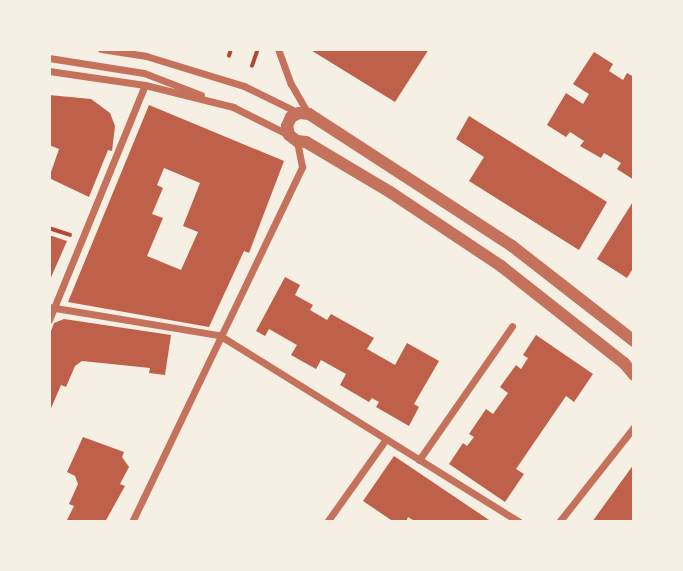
<!DOCTYPE html>
<style>
body{margin:0}
#map{position:relative;width:683px;height:571px;overflow:hidden;background:#f6efe4;font-family:Karla,sans-serif}
div>[style]{position:absolute}
.building>*{inset:0;background:#bf614a}
.path>*{height:3.5px;margin:-1.75px;padding:0 1.75px;transform-origin:1.75px;border-radius:1.75px;background:#b5482f}
.minor>*{height:7px;margin:-3.5px;padding:0 3.5px;transform-origin:3.5px;border-radius:3.5px;background:#c5725c}
.tertiary>*{height:12px;margin:-6px;padding:0 6px;transform-origin:6px;border-radius:6px;background:#c5725c}
span{translate:-50% -50%;white-space:nowrap;text-align:center;line-height:1.15;-webkit-text-stroke:5px #f6efe4;paint-order:stroke}
.frame{position:absolute;inset:0;border:51px solid #f6efe4;pointer-events:none}
</style>
<div id="map">
<div class="building">
<i style="clip-path:polygon(309px 49px,429px 49px,395px 102px)"></i>
<i style="clip-path:polygon(594px 52px,613px 64px,609px 71px,623px 80px,627px 73px,634px 77px,634px 180px,617px 169px,621px 163px,604px 153px,601px 158px,580px 146px,584px 141px,570px 132px,566px 137px,547px 125px,566px 93px,583px 104px,589px 94px,573px 84px)"></i>
<i style="clip-path:polygon(49px 95px,91px 99px,110px 113px,115px 126px,112px 151px,108px 150px,89px 197px,49px 178px,59px 149px,49px 145px)"></i>
<i style="clip-path:polygon(evenodd,149px 105px,284px 161px,249px 253px,244px 251px,209px 327px,68px 302px,149px 105px,164px 168px,200px 183px,183px 226px,198px 232px,181px 270px,147px 256px,163px 218px,152px 214px,163px 188px,157px 185px,164px 168px)"></i>
<i style="clip-path:polygon(469px 116px,607px 202px,579px 250px,469px 181px,484px 157px,456px 139px)"></i>
<i style="clip-path:polygon(634px 200px,634px 267px,627px 278px,597px 259px)"></i>
<i style="clip-path:polygon(49px 235px,67px 241px,49px 282px)"></i>
<i style="clip-path:polygon(285px 277px,300px 285px,295px 295px,313px 305px,310px 310px,327px 320px,331px 314px,374px 338px,367px 349px,395px 365px,407px 343px,439px 361px,414px 404px,419px 407px,409px 426px,376px 407px,379px 402px,372px 398px,369px 402px,340px 385px,346px 374px,321px 360px,316px 369px,291px 355px,297px 345px,269px 329px,265px 336px,256px 331px)"></i>
<i style="clip-path:polygon(64px 319px,171px 335px,165px 375px,149px 373px,150px 368px,82px 361px,75px 366px,66px 387px,61px 385px,49px 413px,49px 336px,54px 323px)"></i>
<i style="clip-path:polygon(536px 335px,593px 374px,574px 402px,566px 396px,516px 469px,524px 474px,505px 502px,449px 464px,463px 443px,467px 446px,474px 437px,469px 434px,486px 409px,493px 414px,508px 393px,500px 387px,516px 365px,521px 369px,528px 358px,523px 355px)"></i>
<i style="clip-path:polygon(83px 437px,124px 452px,122px 457px,129px 467px,120px 484px,125px 486px,105px 522px,66px 522px,74px 506px,69px 504px,78px 484px,75px 476px,67px 472px)"></i>
<i style="clip-path:polygon(394px 456px,492px 522px,416px 522px,408px 517px,406px 522px,394px 522px,363px 501px)"></i>
<i style="clip-path:polygon(634px 464px,632px 522px,592px 522px)"></i>
</div>
<div class="path">
<i style="left:229px;top:56px;width:7px;rotate:-74deg"></i>
<i style="left:252px;top:66px;width:18px;rotate:-71deg"></i>
<i style="left:49px;top:228px;width:22px;rotate:18deg"></i>
</div>
<div class="minor">
<i style="left:101px;top:49px;width:46px;rotate:8.8deg"></i>
<i style="left:146px;top:56px;width:102px;rotate:17deg"></i>
<i style="left:244px;top:86px;width:61px;rotate:26.1deg"></i>
<i style="left:278px;top:49px;width:37px;rotate:70deg"></i>
<i style="left:291px;top:84px;width:34px;rotate:60deg"></i>
<i style="left:49px;top:58px;width:96px;rotate:9deg"></i>
<i style="left:144px;top:73px;width:61px;rotate:21.1deg"></i>
<i style="left:49px;top:71px;width:97px;rotate:8.3deg"></i>
<i style="left:145px;top:85px;width:91px;rotate:14deg"></i>
<i style="left:233px;top:107px;width:63px;rotate:26.6deg"></i>
<i style="left:49px;top:307px;width:172px;rotate:9.4deg"></i>
<i style="left:219px;top:335px;width:354px;rotate:31.9deg"></i>
<i style="left:49px;top:320px;width:254px;rotate:-67.8deg"></i>
<i style="left:419px;top:460px;width:163px;rotate:-55.2deg"></i>
<i style="left:132px;top:522px;width:394px;rotate:-64.4deg"></i>
<i style="left:302px;top:167px;width:26px;rotate:-101deg"></i>
<i style="left:327px;top:522px;width:102px;rotate:-54.6deg"></i>
<i style="left:559px;top:522px;width:121px;rotate:-51.7deg"></i>
</div>
<div class="tertiary">
<i style="left:634px;top:341px;width:155px;rotate:-142.1deg"></i>
<i style="left:512px;top:246px;width:130px;rotate:-146.9deg"></i>
<i style="left:403px;top:175px;width:112px;rotate:-147deg"></i>
<i style="left:309px;top:114px;width:10px;rotate:-174deg"></i>
<i style="left:299px;top:113px;width:9px;rotate:153deg"></i>
<i style="left:291px;top:117px;width:10px;rotate:114deg"></i>
<i style="left:287px;top:126px;width:9px;rotate:77deg"></i>
<i style="left:289px;top:135px;width:10px;rotate:37deg"></i>
<i style="left:297px;top:141px;width:9px;rotate:6deg"></i>
<i style="left:306px;top:142px;width:98px;rotate:30.8deg"></i>
<i style="left:390px;top:192px;width:133px;rotate:33.7deg"></i>
<i style="left:501px;top:266px;width:157px;rotate:38.3deg"></i>
<i style="left:624px;top:363px;width:16px;rotate:50deg"></i>
</div>
<div class="frame"></div>
</div>
